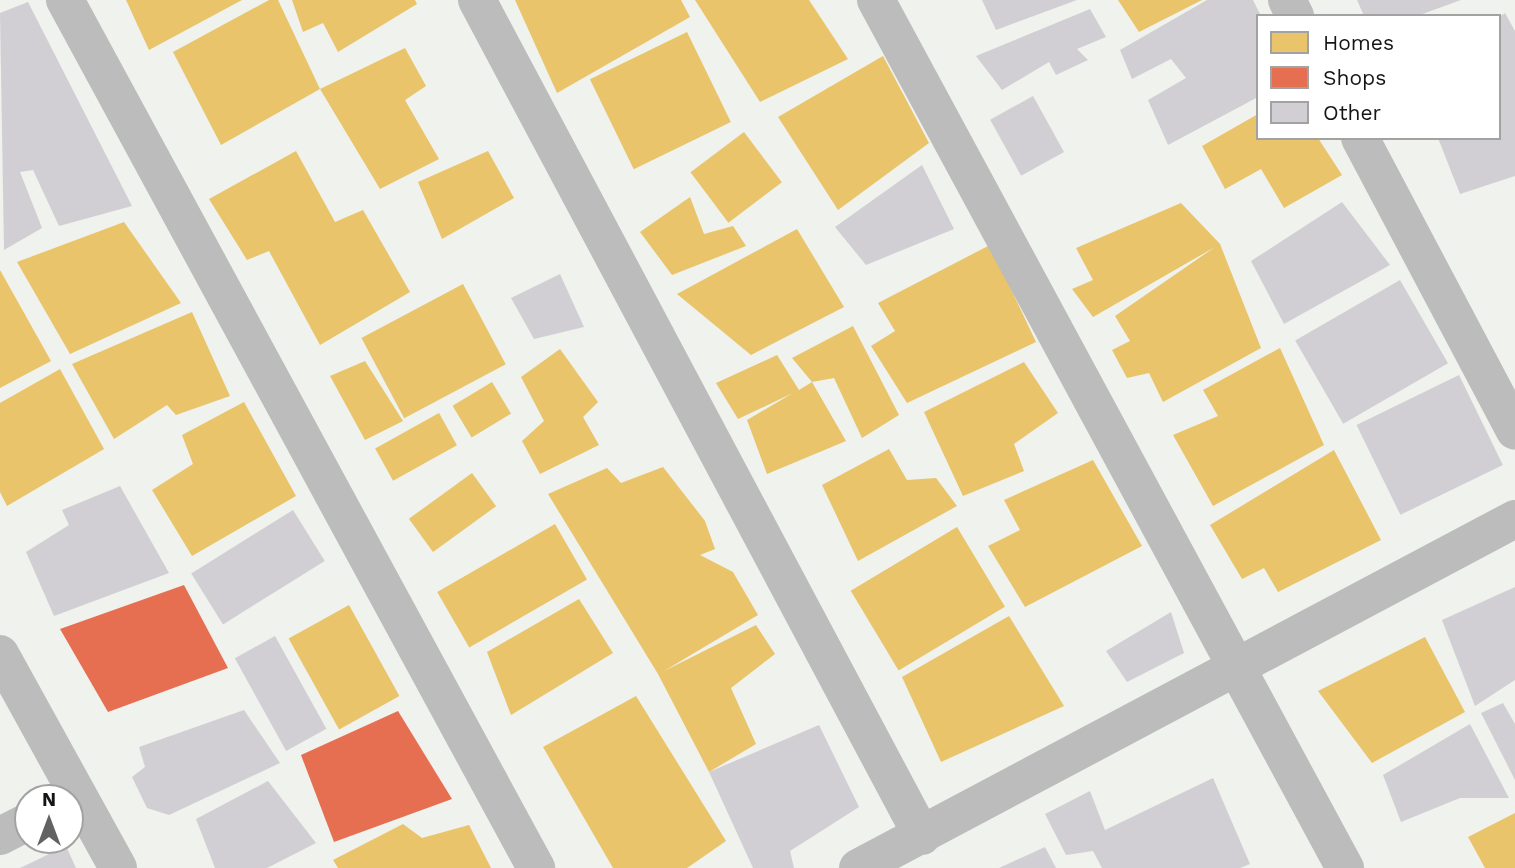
<!DOCTYPE html>
<style>
body{margin:0}
#map{position:relative;width:1515px;height:868px;overflow:hidden;background:#eff2ed;font-family:"Work Sans",sans-serif}
div>[style]{position:absolute}
.homes>*{inset:0;background:#e9c46a;transform-origin:0 0}
.shops>*{inset:0;background:#e76f51}
.building>*{inset:0;background:#d1cfd3;transform-origin:0 0}
.minor>*{height:38px;margin:-19px;padding:0 19px;transform-origin:19px;border-radius:19px;background:#bbbcbb}
span{translate:-50% -50%;white-space:nowrap;text-align:center;line-height:1.15;-webkit-text-stroke:7px #fff;paint-order:stroke}
.legend{position:absolute;left:1256px;top:14px;width:245px;height:126px;box-sizing:border-box;background:#fff;border:2px solid #a1a2a1;margin:0;padding:9px 12px;list-style:none;font-size:21px;color:#151614}
.legend li{display:flex;align-items:center;gap:14px;height:35px}
.legend b{width:35px;border:2px solid #a1a2a1}
.north{position:absolute;left:14px;top:784px;width:70px;height:70px;box-sizing:border-box;background:#fff;border:2px solid #a1a2a1;border-radius:50%;rotate:0deg;font-size:19px;font-weight:700;line-height:28px;text-align:center;color:#151614}
.north::after{content:'';display:block;margin:auto;width:24px;height:32px;background:#616360;clip-path:polygon(50% 0,100% 100%,50% 72%,0 100%)}
</style>
<div id="map">
<div class="homes">
<i style="clip-path:polygon(126px 0,242px 0,149px 50px)"></i>
<i style="clip-path:polygon(269px 0,278px 0,320px 89px,221px 145px,173px 52px)"></i>
<i style="clip-path:polygon(292px 0,415px 0,417px 4px,338px 52px,323px 23px,303px 32px)"></i>
<i style="clip-path:polygon(515px 0,681px 0,690px 17px,557px 93px)"></i>
<i style="clip-path:polygon(695px 0,809px 0,848px 59px,760px 102px)"></i>
<i style="clip-path:polygon(1118px 0,1202px 0,1139px 32px)"></i>
<i style="left:687px;top:32px;width:100px;height:108px;rotate:64deg"></i>
<i style="clip-path:polygon(405px 48px,426px 86px,405px 100px,439px 159px,380px 189px,320px 89px)"></i>
<i style="clip-path:polygon(883px 56px,929px 143px,838px 210px,778px 117px)"></i>
<i style="clip-path:polygon(1258px 114px,1258px 138px,1318px 138px,1342px 175px,1284px 208px,1261px 169px,1225px 189px,1202px 146px)"></i>
<i style="left:744px;top:132px;width:63px;height:67px;rotate:53deg"></i>
<i style="clip-path:polygon(296px 151px,335px 222px,363px 210px,410px 292px,320px 345px,269px 251px,247px 260px,209px 199px)"></i>
<i style="clip-path:polygon(488px 151px,514px 198px,442px 239px,418px 182px)"></i>
<i style="clip-path:polygon(690px 197px,704px 234px,733px 226px,746px 246px,672px 275px,640px 232px)"></i>
<i style="clip-path:polygon(1181px 203px,1220px 244px,1261px 348px,1163px 402px,1149px 373px,1127px 378px,1112px 350px,1130px 341px,1115px 316px,1215px 247px,1093px 317px,1072px 289px,1093px 280px,1076px 248px)"></i>
<i style="clip-path:polygon(124px 222px,181px 303px,70px 354px,17px 262px)"></i>
<i style="clip-path:polygon(797px 229px,844px 307px,751px 355px,677px 294px)"></i>
<i style="clip-path:polygon(990px 245px,1036px 342px,907px 403px,871px 346px,895px 331px,878px 303px)"></i>
<i style="clip-path:polygon(0 270px,51px 361px,0 388px)"></i>
<i style="left:463px;top:284px;width:91px;height:115px;rotate:62deg"></i>
<i style="clip-path:polygon(192px 312px,230px 396px,176px 415px,167px 405px,114px 439px,72px 364px)"></i>
<i style="clip-path:polygon(853px 326px,899px 415px,862px 438px,834px 378px,812px 382px,846px 441px,767px 474px,747px 420px,793px 393px,738px 419px,716px 383px,777px 355px,799px 390px,812px 382px,792px 358px)"></i>
<i style="clip-path:polygon(1280px 348px,1324px 445px,1213px 506px,1173px 435px,1218px 416px,1203px 390px)"></i>
<i style="clip-path:polygon(560px 349px,598px 402px,583px 417px,599px 445px,540px 474px,522px 441px,544px 421px,521px 377px)"></i>
<i style="clip-path:polygon(365px 361px,403px 421px,365px 440px,330px 376px)"></i>
<i style="clip-path:polygon(1024px 362px,1058px 413px,1014px 444px,1024px 471px,963px 496px,924px 412px)"></i>
<i style="clip-path:polygon(60px 369px,104px 449px,7px 506px,0 492px,0 403px)"></i>
<i style="left:492px;top:382px;width:37px;height:46px;rotate:59deg"></i>
<i style="clip-path:polygon(244px 402px,296px 496px,192px 556px,152px 490px,193px 464px,182px 435px)"></i>
<i style="left:439px;top:413px;width:37px;height:73px;rotate:61deg"></i>
<i style="clip-path:polygon(889px 449px,907px 480px,936px 478px,957px 506px,858px 561px,822px 485px)"></i>
<i style="clip-path:polygon(1334px 450px,1381px 540px,1278px 592px,1264px 568px,1242px 579px,1210px 525px)"></i>
<i style="clip-path:polygon(1093px 460px,1142px 546px,1025px 607px,988px 546px,1020px 530px,1004px 500px)"></i>
<i style="clip-path:polygon(663px 467px,705px 521px,715px 549px,700px 555px,733px 572px,758px 615px,664px 671px,756px 625px,775px 654px,731px 688px,756px 744px,709px 772px,658px 674px,548px 494px,607px 468px,621px 483px)"></i>
<i style="left:472px;top:473px;width:41px;height:78px;rotate:54deg"></i>
<i style="left:555px;top:524px;width:64px;height:136px;rotate:60deg"></i>
<i style="left:957px;top:527px;width:93px;height:124px;rotate:59deg"></i>
<i style="clip-path:polygon(579px 599px,613px 653px,511px 715px,487px 652px)"></i>
<i style="left:349px;top:605px;width:104px;height:69px;rotate:61deg"></i>
<i style="clip-path:polygon(1009px 616px,1064px 706px,941px 762px,902px 677px)"></i>
<i style="clip-path:polygon(1425px 637px,1465px 712px,1372px 763px,1318px 691px)"></i>
<i style="clip-path:polygon(636px 696px,726px 841px,687px 868px,613px 868px,543px 747px)"></i>
<i style="clip-path:polygon(1515px 813px,1515px 868px,1485px 868px,1468px 837px)"></i>
<i style="clip-path:polygon(403px 824px,422px 838px,469px 825px,491px 868px,338px 868px,333px 860px)"></i>
</div>
<div class="shops">
<i style="clip-path:polygon(184px 585px,228px 668px,108px 712px,60px 629px)"></i>
<i style="clip-path:polygon(398px 711px,452px 799px,334px 842px,301px 755px)"></i>
</div>
<div class="building">
<i style="clip-path:polygon(982px 0,1077px 0,996px 30px)"></i>
<i style="clip-path:polygon(1207px 0,1253px 0,1261px 16px,1258px 97px,1168px 145px,1148px 100px,1186px 78px,1171px 59px,1132px 79px,1120px 50px)"></i>
<i style="clip-path:polygon(1357px 0,1461px 0,1417px 16px,1364px 16px)"></i>
<i style="clip-path:polygon(28px 2px,132px 206px,59px 226px,33px 170px,20px 172px,42px 228px,4px 250px,0 13px)"></i>
<i style="clip-path:polygon(1090px 9px,1106px 37px,1077px 49px,1088px 60px,1056px 75px,1049px 62px,1002px 90px,976px 56px)"></i>
<i style="clip-path:polygon(1505px 13px,1515px 31px,1515px 176px,1460px 194px,1438px 138px,1499px 138px,1499px 17px)"></i>
<i style="left:1033px;top:96px;width:64px;height:49px;rotate:61deg"></i>
<i style="clip-path:polygon(922px 165px,954px 229px,866px 265px,835px 227px)"></i>
<i style="clip-path:polygon(1342px 202px,1390px 265px,1284px 324px,1251px 261px)"></i>
<i style="clip-path:polygon(560px 274px,584px 327px,534px 339px,511px 298px)"></i>
<i style="left:1400px;top:280px;width:96px;height:121px;rotate:60deg"></i>
<i style="left:1459px;top:375px;width:100px;height:114px;rotate:64deg"></i>
<i style="clip-path:polygon(120px 486px,169px 573px,54px 616px,26px 552px,69px 525px,62px 510px)"></i>
<i style="left:293px;top:510px;width:60px;height:120px;rotate:58deg"></i>
<i style="clip-path:polygon(1515px 587px,1515px 680px,1475px 706px,1442px 620px)"></i>
<i style="clip-path:polygon(1171px 612px,1184px 653px,1127px 682px,1106px 651px)"></i>
<i style="left:275px;top:636px;width:106px;height:46px;rotate:61deg"></i>
<i style="clip-path:polygon(1503px 703px,1515px 724px,1515px 780px,1481px 713px)"></i>
<i style="clip-path:polygon(244px 710px,280px 763px,169px 815px,147px 808px,132px 777px,145px 767px,139px 747px)"></i>
<i style="clip-path:polygon(1470px 724px,1509px 798px,1460px 798px,1401px 822px,1383px 775px)"></i>
<i style="clip-path:polygon(819px 725px,859px 807px,790px 851px,794px 868px,753px 868px,709px 772px)"></i>
<i style="clip-path:polygon(1213px 778px,1250px 864px,1240px 868px,1102px 868px,1093px 851px,1066px 855px,1045px 814px,1090px 791px,1105px 830px)"></i>
<i style="clip-path:polygon(268px 781px,316px 843px,267px 868px,215px 868px,196px 819px)"></i>
<i style="clip-path:polygon(66px 846px,76px 868px,20px 868px)"></i>
<i style="clip-path:polygon(1045px 847px,1056px 868px,999px 868px)"></i>
</div>
<div class="minor">
<i style="left:65px;top:0;width:988px;rotate:61.51deg"></i>
<i style="left:477px;top:0;width:947px;rotate:61.97deg"></i>
<i style="left:876px;top:0;width:987px;rotate:61.62deg"></i>
<i style="left:1287px;top:0;width:18px;rotate:63deg"></i>
<i style="left:1360px;top:138px;width:331px;rotate:62.1deg"></i>
<i style="left:0;top:654px;width:244px;rotate:61.1deg"></i>
<i style="left:0;top:836px;width:31px;rotate:-27deg"></i>
<i style="left:858px;top:868px;width:744px;rotate:-27.98deg"></i>
</div>
<ul class="legend">
<li><b style="height:19px;background:#e9c46a"></b>Homes</li>
<li><b style="height:19px;background:#e76f51"></b>Shops</li>
<li><b style="height:19px;background:#d1cfd3"></b>Other</li>
</ul>
<div class="north">N</div>
</div>
